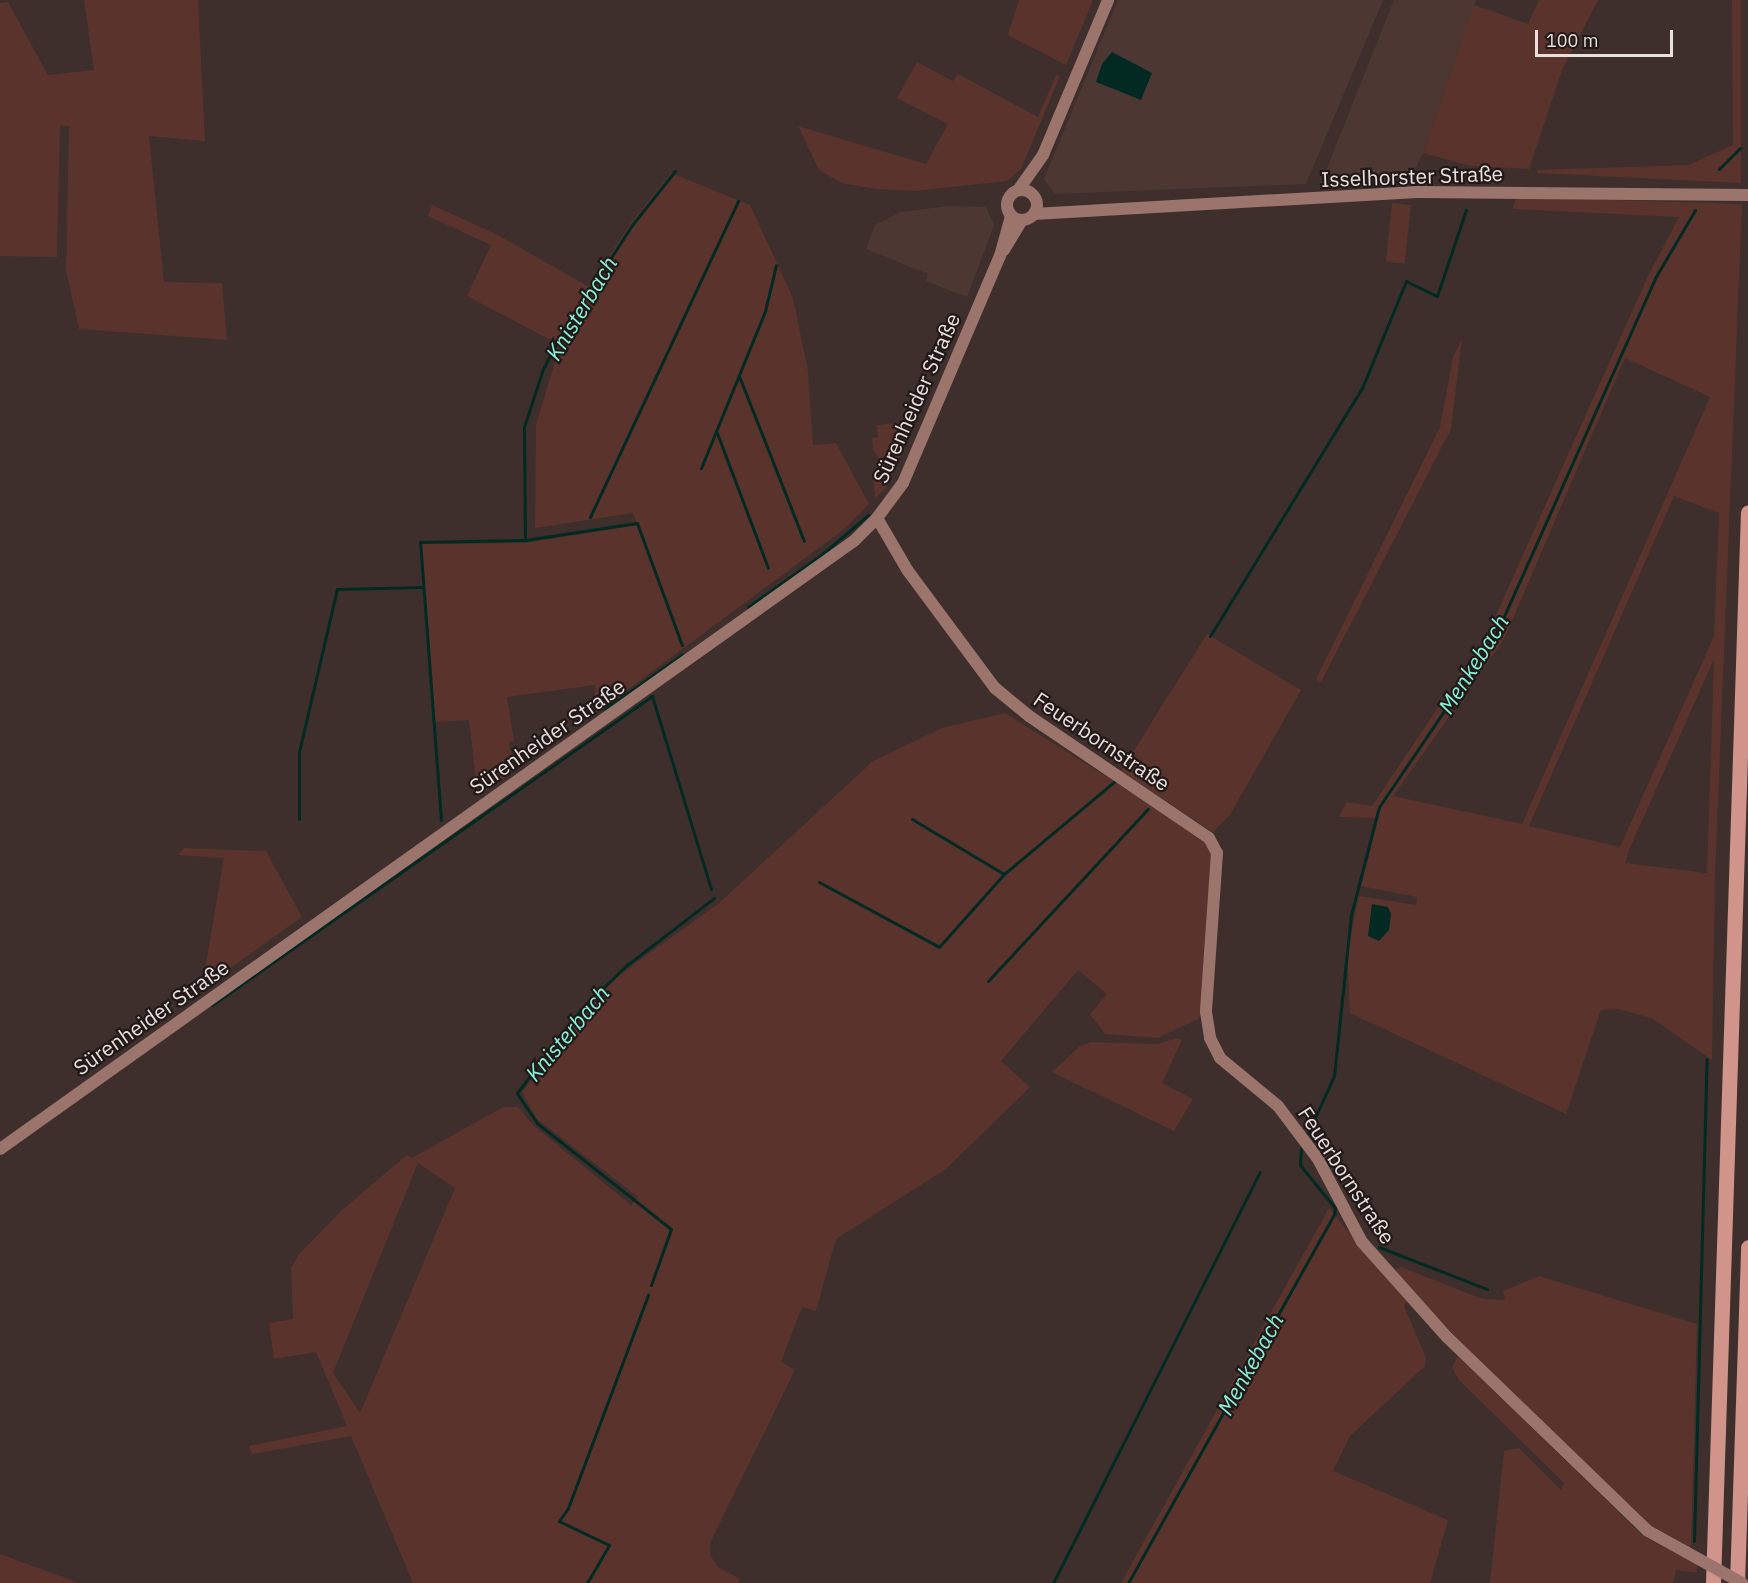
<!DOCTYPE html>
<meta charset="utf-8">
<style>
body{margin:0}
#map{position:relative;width:1748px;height:1583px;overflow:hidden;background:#3e2f2c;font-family:"IBM Plex Sans",sans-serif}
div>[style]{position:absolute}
.built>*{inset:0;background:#4d3733}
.green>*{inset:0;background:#5a332c;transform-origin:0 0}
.water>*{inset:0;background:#022a22}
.stream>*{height:3px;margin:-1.5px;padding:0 1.5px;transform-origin:1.5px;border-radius:1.5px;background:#022a22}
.secondary>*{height:12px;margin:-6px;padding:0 6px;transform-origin:6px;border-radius:6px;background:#9b746c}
.secondary>.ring{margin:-6px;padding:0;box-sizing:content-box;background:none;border:12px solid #9b746c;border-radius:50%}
.highway>*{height:15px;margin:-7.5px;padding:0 7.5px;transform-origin:7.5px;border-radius:7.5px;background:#d1948a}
.secondary-bridge>*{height:12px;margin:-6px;padding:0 6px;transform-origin:6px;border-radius:6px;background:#9b746c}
span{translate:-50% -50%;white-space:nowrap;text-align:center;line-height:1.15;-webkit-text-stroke:4.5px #201917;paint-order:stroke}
.street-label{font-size:21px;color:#e9dfdd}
.water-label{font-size:22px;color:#87f1d9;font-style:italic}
.scale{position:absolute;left:1535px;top:30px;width:138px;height:27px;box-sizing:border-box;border:3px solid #e9dfdd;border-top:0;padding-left:8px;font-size:18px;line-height:21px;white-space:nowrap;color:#e9dfdd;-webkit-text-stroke:4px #201917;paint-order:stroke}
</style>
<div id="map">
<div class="built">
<i style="clip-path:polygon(1118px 0,1383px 0,1306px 184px,1055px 194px,1044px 179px)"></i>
<i style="clip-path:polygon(1394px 0,1476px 0,1423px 153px,1414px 171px,1403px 180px,1321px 183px)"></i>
<i style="clip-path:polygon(949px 206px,986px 207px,994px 225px,967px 297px,926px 281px,928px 274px,866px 249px,875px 225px,900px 212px)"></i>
</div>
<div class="green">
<i style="clip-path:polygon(84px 0,198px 0,205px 141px,149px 136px,164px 282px,222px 283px,227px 340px,79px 329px,66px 270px,69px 126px,60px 126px,57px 257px,0 256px,0 3px,8px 2px,48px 75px,94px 70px)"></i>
<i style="clip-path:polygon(1019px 0,1093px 0,1066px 65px,1008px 35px)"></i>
<i style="clip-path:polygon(1539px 0,1598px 0,1562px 70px,1529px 169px,1471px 166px,1423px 153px,1474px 5px,1528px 24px)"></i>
<i style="clip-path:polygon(1732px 0,1741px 0,1741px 183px,1537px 173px,1537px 170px,1689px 165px,1733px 145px)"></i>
<i style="clip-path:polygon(917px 62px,953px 81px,958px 74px,1038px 117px,1056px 75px,1060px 76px,1021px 169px,1007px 181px,915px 191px,876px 189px,842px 183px,819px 170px,798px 126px,926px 164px,948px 124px,897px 98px)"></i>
<i style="clip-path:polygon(671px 173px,750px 205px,793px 298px,808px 371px,813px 445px,836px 443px,869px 504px,843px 530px,596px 713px,595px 685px,507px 697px,514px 741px,509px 742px,514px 771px,478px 796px,469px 720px,435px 722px,421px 544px,525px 543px,637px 525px,633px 513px,535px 528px,536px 425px,560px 345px,467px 296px,491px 245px,428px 216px,432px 205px,496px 234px,589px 287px,631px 223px)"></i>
<i style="clip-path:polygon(evenodd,1516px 197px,1742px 204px,1715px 876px,1712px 1060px,1653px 1019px,1619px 1009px,1601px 1010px,1566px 1114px,1350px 1013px,1347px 954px,1359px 896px,1416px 905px,1417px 897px,1361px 886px,1378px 818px,1339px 817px,1347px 802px,1372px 806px,1488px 633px,1648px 276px,1679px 217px,1513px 209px,1516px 197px,1625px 358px,1710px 397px,1522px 824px,1393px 796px,1504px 639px,1625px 358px,1516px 197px,1674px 496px,1719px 513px,1714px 636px,1620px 847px,1529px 826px,1674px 496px,1516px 197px,1714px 659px,1707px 873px,1625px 863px,1629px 850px,1714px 659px)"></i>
<i style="left:1392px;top:203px;width:19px;height:59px;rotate:6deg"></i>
<i style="clip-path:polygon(1462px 339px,1451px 429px,1321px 682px,1316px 679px,1440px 427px,1453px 357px)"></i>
<i style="clip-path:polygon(915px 421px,885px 489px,875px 498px,873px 476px,881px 462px,873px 450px,872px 438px,878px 437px,877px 425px)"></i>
<i style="clip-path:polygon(1207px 634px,1301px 690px,1230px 815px,1213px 832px,1121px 771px)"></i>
<i style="clip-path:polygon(evenodd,1005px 713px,1193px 831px,1212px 848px,1202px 1013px,1198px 1019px,1158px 1038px,1105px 1034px,1090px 1014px,1107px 994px,1078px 970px,1001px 1061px,1030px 1087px,946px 1169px,836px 1239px,816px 1311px,802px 1307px,781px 1362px,795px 1370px,710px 1543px,710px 1555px,718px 1567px,740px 1579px,738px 1583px,413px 1583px,351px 1436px,252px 1454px,249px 1446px,347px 1426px,316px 1352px,274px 1359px,269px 1323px,293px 1319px,291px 1269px,298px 1255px,342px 1210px,407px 1155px,412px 1158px,503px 1107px,518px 1107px,533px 1125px,631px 1205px,638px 1197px,537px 1119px,522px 1092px,608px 983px,718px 904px,873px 761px,942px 728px,1005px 713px,418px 1163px,455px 1188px,360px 1413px,333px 1373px,418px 1163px)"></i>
<i style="clip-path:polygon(184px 848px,266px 851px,302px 917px,209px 983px,201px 993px,224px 858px,178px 855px)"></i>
<i style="clip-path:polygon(1177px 1038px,1182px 1040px,1162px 1083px,1193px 1099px,1174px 1131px,1052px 1072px,1080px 1046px,1091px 1042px,1157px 1044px)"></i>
<i style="clip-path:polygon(1329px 1208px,1407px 1302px,1404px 1306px,1426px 1358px,1425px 1366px,1350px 1436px,1333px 1471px,1448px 1520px,1430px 1583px,1121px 1583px)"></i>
<i style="clip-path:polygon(1401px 1267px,1482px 1299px,1505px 1300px,1503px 1291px,1539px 1276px,1697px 1324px,1691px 1547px,1652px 1526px,1465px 1347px,1394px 1271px)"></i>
<i style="clip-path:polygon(1458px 1356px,1644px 1537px,1698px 1565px,1696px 1573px,1676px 1570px,1673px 1583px,1490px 1583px,1504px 1451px,1519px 1448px,1561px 1490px,1564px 1483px,1459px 1380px,1452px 1367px)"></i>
<i style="clip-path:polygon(0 1554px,79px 1583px,0 1583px)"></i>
</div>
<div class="water">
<i style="clip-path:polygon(1112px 52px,1152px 73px,1141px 100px,1096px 82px,1102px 64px)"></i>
<i style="clip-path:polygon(1372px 904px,1388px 907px,1391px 914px,1389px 930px,1379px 941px,1368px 936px)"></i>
</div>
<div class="stream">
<i style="left:1719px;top:169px;width:30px;rotate:-45deg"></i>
<i style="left:739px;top:376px;width:177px;rotate:68.5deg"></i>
<i style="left:717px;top:433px;width:144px;rotate:69.3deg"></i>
<i style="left:701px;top:468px;width:170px;rotate:-67.8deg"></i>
<i style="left:765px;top:311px;width:47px;rotate:-76.6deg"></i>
<i style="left:590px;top:517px;width:349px;rotate:-64.9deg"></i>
<i style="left:525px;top:540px;width:113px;rotate:-90.5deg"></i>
<i style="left:524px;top:427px;width:61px;rotate:-71.9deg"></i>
<i style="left:543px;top:369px;width:31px;rotate:-63deg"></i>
<i style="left:557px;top:341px;width:138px;rotate:-57.1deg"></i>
<i style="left:632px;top:225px;width:69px;rotate:-51.5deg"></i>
<i style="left:748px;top:607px;width:90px;rotate:-35.5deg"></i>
<i style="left:821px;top:555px;width:62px;rotate:-40.4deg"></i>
<i style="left:1210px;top:636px;width:291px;rotate:-58.5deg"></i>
<i style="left:1362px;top:388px;width:116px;rotate:-67.6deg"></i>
<i style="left:1406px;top:281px;width:34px;rotate:26deg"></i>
<i style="left:1437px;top:296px;width:91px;rotate:-71.4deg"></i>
<i style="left:652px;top:696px;width:202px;rotate:73deg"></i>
<i style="left:605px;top:709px;width:95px;rotate:-35.2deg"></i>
<i style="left:299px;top:819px;width:67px;rotate:-90deg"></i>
<i style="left:299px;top:752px;width:167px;rotate:-76.9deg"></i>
<i style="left:337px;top:589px;width:86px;rotate:-1.3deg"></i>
<i style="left:912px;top:819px;width:107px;rotate:30.9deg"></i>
<i style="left:441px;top:820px;width:279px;rotate:-94.3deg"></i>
<i style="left:420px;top:542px;width:105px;rotate:-1.1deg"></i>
<i style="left:525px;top:540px;width:113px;rotate:-8.6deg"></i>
<i style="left:637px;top:523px;width:130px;rotate:69.8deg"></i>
<i style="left:819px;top:882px;width:136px;rotate:28.4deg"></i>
<i style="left:939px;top:947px;width:98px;rotate:-48.3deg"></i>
<i style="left:1004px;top:874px;width:145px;rotate:-40deg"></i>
<i style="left:988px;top:981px;width:235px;rotate:-47.1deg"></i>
<i style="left:212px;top:1005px;width:538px;rotate:-35.08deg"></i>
<i style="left:1308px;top:1133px;width:63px;rotate:-65.5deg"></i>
<i style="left:1334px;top:1076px;width:162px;rotate:-84deg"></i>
<i style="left:1351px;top:915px;width:112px;rotate:-75.5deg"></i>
<i style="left:1379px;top:807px;width:209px;rotate:-55.9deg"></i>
<i style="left:1496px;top:634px;width:390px;rotate:-65.9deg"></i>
<i style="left:1655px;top:278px;width:79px;rotate:-59.5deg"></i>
<i style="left:1379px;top:1247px;width:116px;rotate:21.3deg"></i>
<i style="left:651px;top:1285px;width:59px;rotate:-70.3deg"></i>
<i style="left:671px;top:1229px;width:171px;rotate:-141.7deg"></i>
<i style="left:537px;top:1123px;width:36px;rotate:-124deg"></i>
<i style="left:517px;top:1093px;width:106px;rotate:-52.7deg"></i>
<i style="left:581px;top:1009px;width:64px;rotate:-43.7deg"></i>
<i style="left:627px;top:965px;width:110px;rotate:-37.6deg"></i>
<i style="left:1694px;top:1541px;width:482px;rotate:-88.5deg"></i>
<i style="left:587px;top:1583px;width:44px;rotate:-59.9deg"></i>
<i style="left:609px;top:1545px;width:55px;rotate:-154.4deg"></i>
<i style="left:559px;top:1521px;width:16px;rotate:-55deg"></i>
<i style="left:568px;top:1508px;width:228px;rotate:-69.4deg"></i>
<i style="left:1053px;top:1583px;width:460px;rotate:-63.3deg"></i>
<i style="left:1128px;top:1583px;width:423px;rotate:-60.8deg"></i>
<i style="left:1334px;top:1214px;width:6px;rotate:-81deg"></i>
<i style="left:1335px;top:1208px;width:55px;rotate:-129.1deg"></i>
<i style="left:1300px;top:1165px;width:17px;rotate:-87deg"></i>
</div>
<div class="secondary">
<i style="left:1019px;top:189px;width:42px;rotate:-54.8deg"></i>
<i style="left:1043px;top:155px;width:168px;rotate:-67.2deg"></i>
<i class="ring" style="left:1007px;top:190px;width:18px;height:18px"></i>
<i style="left:1034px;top:214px;width:384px;rotate:-3.3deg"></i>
<i style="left:1417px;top:192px;width:331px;rotate:0.5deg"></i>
<i style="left:1004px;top:250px;width:35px;rotate:-59deg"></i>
<i style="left:877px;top:518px;width:61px;rotate:59.7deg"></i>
<i style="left:908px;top:571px;width:146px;rotate:53.4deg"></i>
<i style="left:995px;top:688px;width:44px;rotate:39.5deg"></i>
<i style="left:1029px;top:716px;width:217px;rotate:34.1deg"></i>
<i style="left:1209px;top:838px;width:17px;rotate:62deg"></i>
<i style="left:1217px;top:853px;width:159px;rotate:94deg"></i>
<i style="left:1206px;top:1012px;width:26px;rotate:81deg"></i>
<i style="left:1210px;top:1038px;width:22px;rotate:63deg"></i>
<i style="left:1220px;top:1058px;width:75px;rotate:39.6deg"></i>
<i style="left:1278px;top:1106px;width:66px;rotate:53deg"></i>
<i style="left:1318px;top:1159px;width:94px;rotate:62.1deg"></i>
<i style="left:1362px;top:1242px;width:127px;rotate:48.2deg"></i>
<i style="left:1447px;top:1337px;width:279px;rotate:44deg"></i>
<i style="left:1648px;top:1531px;width:43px;rotate:28.9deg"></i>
<i style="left:0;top:1149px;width:1048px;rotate:-35.45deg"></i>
<i style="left:854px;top:541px;width:33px;rotate:-45deg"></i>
<i style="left:877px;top:518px;width:44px;rotate:-53.4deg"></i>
<i style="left:903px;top:483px;width:247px;rotate:-66.9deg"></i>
<i style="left:1000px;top:256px;width:41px;rotate:-74.6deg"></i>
</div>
<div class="highway">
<i style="left:1713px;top:1583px;width:1071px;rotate:-88.13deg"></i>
<i style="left:1737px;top:1583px;width:336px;rotate:-88.1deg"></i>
</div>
<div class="secondary-bridge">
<i style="left:1686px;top:1552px;width:64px;rotate:29deg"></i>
</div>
<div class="street-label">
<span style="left:1412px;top:176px;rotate:-2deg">Isselhorster Straße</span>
<span style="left:916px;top:398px;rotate:-66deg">Sürenheider Straße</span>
<span style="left:547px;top:736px;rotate:-35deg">Sürenheider Straße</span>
<span style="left:1102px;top:741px;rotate:34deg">Feuerbornstraße</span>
<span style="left:151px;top:1017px;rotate:-35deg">Sürenheider Straße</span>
<span style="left:1347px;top:1175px;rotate:57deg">Feuerbornstraße</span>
</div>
<div class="water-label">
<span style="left:581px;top:308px;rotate:-59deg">Knisterbach</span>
<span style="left:1473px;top:664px;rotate:-58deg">Menkebach</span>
<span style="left:567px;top:1033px;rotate:-50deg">Knisterbach</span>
<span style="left:1250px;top:1364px;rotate:-61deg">Menkebach</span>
</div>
<div class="scale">100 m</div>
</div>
